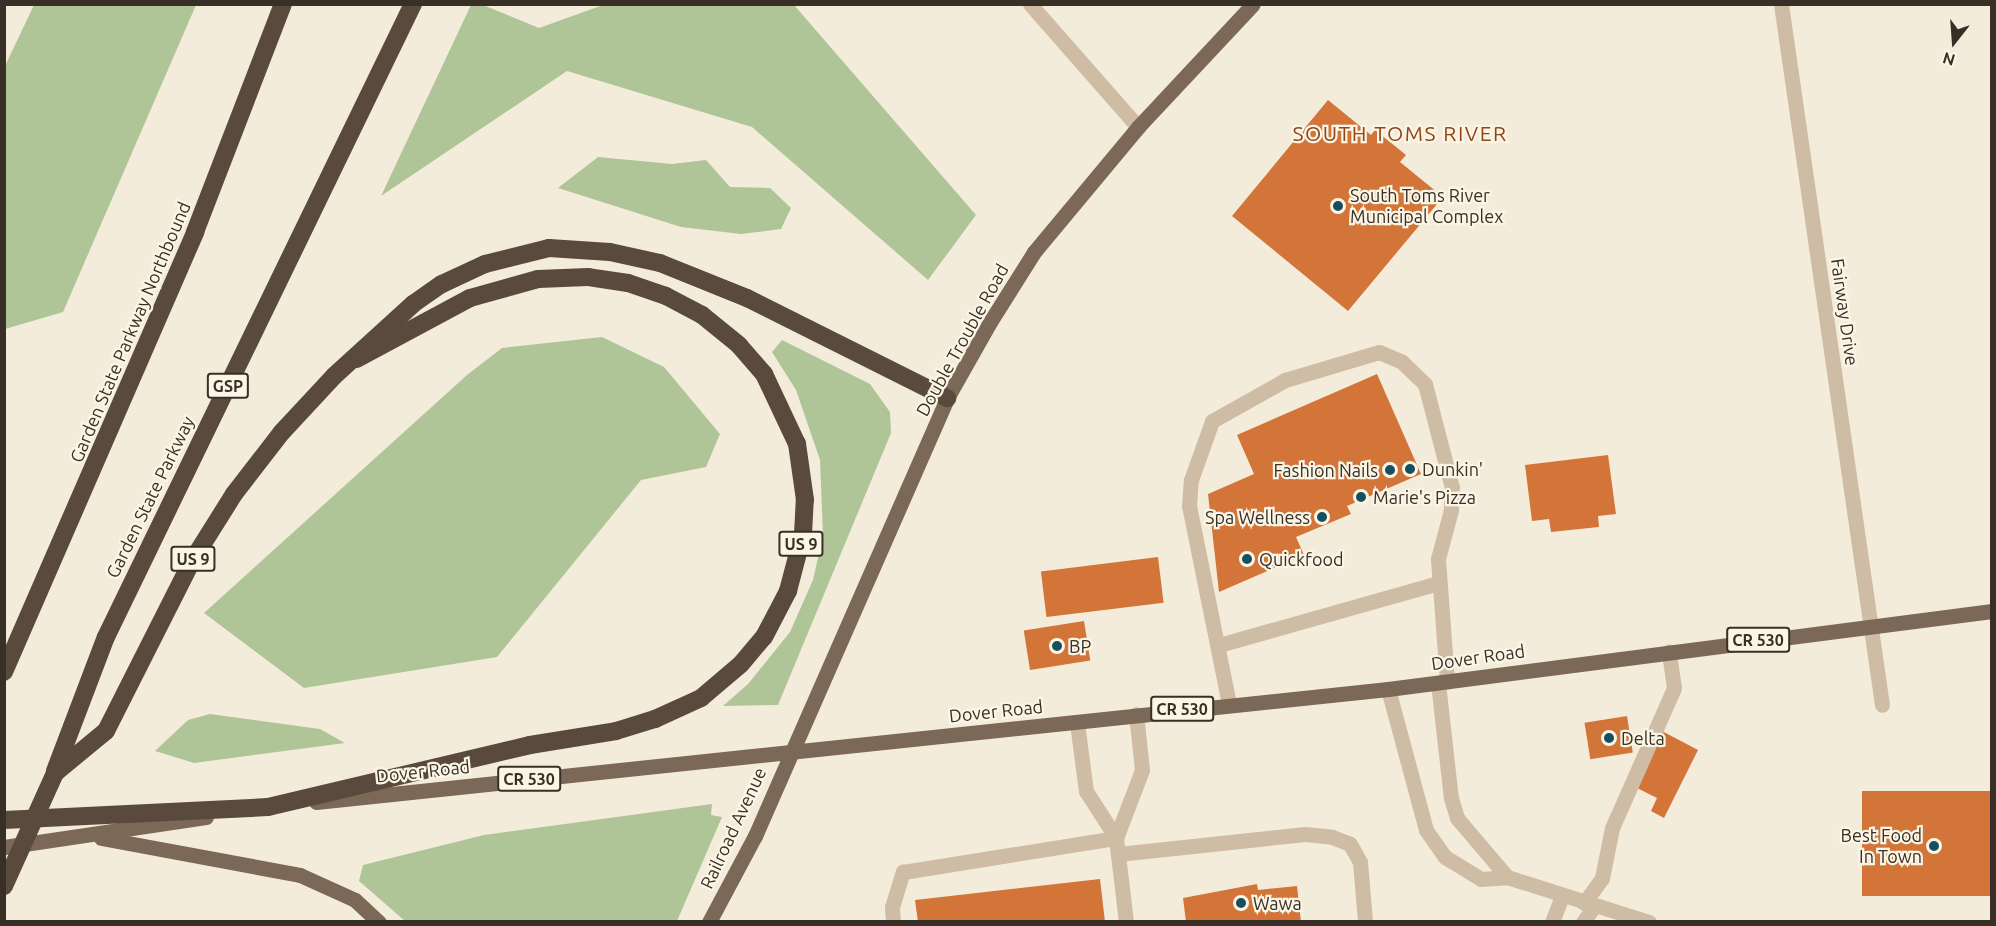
<!DOCTYPE html>
<style>
body{margin:0}
#map{position:relative;width:1996px;height:926px;overflow:hidden;background:#f4ecda;font-family:Ubuntu,sans-serif}
div>[style]{position:absolute}
.green>*{inset:0;background:#afc598}
.building>*{inset:0;background:#d37539;transform-origin:0 0}
.minor>*{height:15px;margin:-7.5px;padding:0 7.5px;transform-origin:7.5px;border-radius:7.5px;background:#cebda4}
.major>*{height:15px;margin:-7.5px;padding:0 7.5px;transform-origin:7.5px;border-radius:7.5px;background:#7c6856}
.highway>*{height:18px;margin:-9px;padding:0 9px;transform-origin:9px;border-radius:9px;background:#5a4a3d}
.highway-bridge>*{height:18px;margin:-9px;padding:0 9px;transform-origin:9px;border-radius:9px;background:#5a4a3d}
.dots>*{width:16px;height:16px;translate:-50% -50%;box-sizing:border-box;border:3px solid #fbf5e6;border-radius:50%}
span{translate:-50% -50%;white-space:nowrap;text-align:center;line-height:1.15;-webkit-text-stroke:4.5px #fbf5e6;paint-order:stroke}
.shield-label span{padding:2px 4px;background:#fbf5e6;border:2px solid;border-radius:4px;-webkit-text-stroke-width:0}
.shield-label{font-size:16px;color:#382f27;font-weight:700}
.poi-label{font-size:18px;color:#382f27}
.left{translate:0 -50%;text-align:left}
.right{translate:-100% -50%;text-align:right}
.street-label{font-size:18px;color:#382f27}
.quarter-label{font-size:21px;color:#904517;letter-spacing:1.5px}
.frame{position:absolute;inset:0;border:6px solid #382f27;pointer-events:none}
.north{position:absolute;left:1924px;top:12px;width:60px;height:60px;-webkit-text-stroke:4px #fbf5e6;paint-order:stroke;rotate:197deg;font-size:16px;font-weight:700;line-height:24px;text-align:center;color:#382f27}
.north::after{content:'';display:block;margin:auto;width:21px;height:27px;background:#382f27;clip-path:polygon(50% 0,100% 100%,50% 72%,0 100%)}
</style>
<div id="map">
<div class="green">
<i style="clip-path:polygon(34px 5px,196px 5px,63px 312px,5px 329px,5px 66px)"></i>
<i style="clip-path:polygon(794px 5px,976px 215px,928px 280px,752px 127px,567px 71px,381px 196px,471px 5px,483px 5px,539px 28px,603px 5px)"></i>
<i style="clip-path:polygon(598px 157px,672px 164px,706px 160px,730px 187px,770px 188px,791px 208px,781px 229px,741px 234px,681px 227px,558px 188px)"></i>
<i style="clip-path:polygon(602px 337px,664px 367px,720px 434px,706px 467px,641px 480px,497px 657px,304px 688px,204px 613px,467px 375px,502px 348px)"></i>
<i style="clip-path:polygon(782px 340px,870px 384px,890px 412px,891px 433px,778px 705px,723px 706px,748px 684px,790px 632px,813px 580px,823px 535px,820px 460px,796px 390px,772px 352px)"></i>
<i style="clip-path:polygon(210px 714px,320px 729px,345px 743px,194px 763px,155px 751px,188px 720px)"></i>
<i style="clip-path:polygon(712px 804px,711px 815px,722px 817px,677px 921px,405px 921px,359px 881px,363px 865px,484px 835px)"></i>
</div>
<div class="building">
<i style="clip-path:polygon(1328px 100px,1371px 135px,1375px 130px,1406px 155px,1400px 162px,1443px 197px,1348px 311px,1232px 216px)"></i>
<i style="clip-path:polygon(1377px 374px,1421px 474px,1347px 506px,1351px 514px,1296px 537px,1304px 555px,1219px 592px,1208px 494px,1254px 474px,1237px 435px)"></i>
<i style="clip-path:polygon(1608px 455px,1616px 514px,1598px 516px,1599px 527px,1551px 532px,1549px 519px,1532px 521px,1525px 465px)"></i>
<i style="left:1158px;top:557px;width:46px;height:118px;rotate:83deg"></i>
<i style="left:1084px;top:621px;width:40px;height:61px;rotate:81deg"></i>
<i style="left:1627px;top:716px;width:37px;height:43px;rotate:81deg"></i>
<i style="clip-path:polygon(1660px 730px,1698px 750px,1664px 818px,1651px 811px,1657px 798px,1633px 786px)"></i>
<i style="left:1992px;top:791px;width:105px;height:130px;rotate:90deg"></i>
<i style="clip-path:polygon(1100px 879px,1105px 922px,918px 922px,915px 900px)"></i>
<i style="clip-path:polygon(1257px 884px,1258px 890px,1297px 886px,1301px 922px,1186px 922px,1183px 898px)"></i>
</div>
<div class="minor">
<i style="left:1030px;top:4px;width:164px;rotate:48.7deg"></i>
<i style="left:1781px;top:4px;width:708px;rotate:81.8deg"></i>
<i style="left:1219px;top:645px;width:228px;rotate:-15.8deg"></i>
<i style="left:1438px;top:683px;width:116px;rotate:83.6deg"></i>
<i style="left:1451px;top:798px;width:21px;rotate:73deg"></i>
<i style="left:1457px;top:818px;width:77px;rotate:49.7deg"></i>
<i style="left:1388px;top:689px;width:146px;rotate:74.9deg"></i>
<i style="left:1426px;top:830px;width:33px;rotate:55deg"></i>
<i style="left:1445px;top:857px;width:42px;rotate:31.4deg"></i>
<i style="left:1481px;top:879px;width:26px;rotate:-4deg"></i>
<i style="left:1507px;top:877px;width:149px;rotate:17.6deg"></i>
<i style="left:1229px;top:704px;width:202px;rotate:-101.4deg"></i>
<i style="left:1189px;top:506px;width:26px;rotate:-86deg"></i>
<i style="left:1191px;top:480px;width:63px;rotate:-70.4deg"></i>
<i style="left:1212px;top:421px;width:84px;rotate:-29.3deg"></i>
<i style="left:1285px;top:380px;width:98px;rotate:-16.6deg"></i>
<i style="left:1379px;top:352px;width:25px;rotate:23deg"></i>
<i style="left:1402px;top:362px;width:32px;rotate:44deg"></i>
<i style="left:1425px;top:384px;width:107px;rotate:75.4deg"></i>
<i style="left:1452px;top:488px;width:22px;rotate:93deg"></i>
<i style="left:1451px;top:510px;width:51px;rotate:104.9deg"></i>
<i style="left:1438px;top:559px;width:123px;rotate:85.8deg"></i>
<i style="left:1077px;top:723px;width:69px;rotate:82.5deg"></i>
<i style="left:1086px;top:791px;width:56px;rotate:57.4deg"></i>
<i style="left:1116px;top:838px;width:85px;rotate:83.2deg"></i>
<i style="left:1116px;top:838px;width:73px;rotate:-69.1deg"></i>
<i style="left:1142px;top:770px;width:56px;rotate:-96.1deg"></i>
<i style="left:1118px;top:854px;width:188px;rotate:-6.1deg"></i>
<i style="left:1305px;top:834px;width:27px;rotate:6deg"></i>
<i style="left:1332px;top:837px;width:19px;rotate:21deg"></i>
<i style="left:1350px;top:844px;width:21px;rotate:61deg"></i>
<i style="left:1360px;top:862px;width:60px;rotate:85.2deg"></i>
<i style="left:1584px;top:903px;width:31px;rotate:-54deg"></i>
<i style="left:1602px;top:878px;width:51px;rotate:-78.7deg"></i>
<i style="left:1612px;top:828px;width:153px;rotate:-66.1deg"></i>
<i style="left:1674px;top:688px;width:37px;rotate:-98deg"></i>
<i style="left:893px;top:922px;width:15px;rotate:-94deg"></i>
<i style="left:892px;top:907px;width:37px;rotate:-73deg"></i>
<i style="left:903px;top:872px;width:216px;rotate:-9.1deg"></i>
<i style="left:1552px;top:922px;width:28px;rotate:-69deg"></i>
<i style="left:1583px;top:922px;width:19px;rotate:-55deg"></i>
</div>
<div class="major">
<i style="left:316px;top:802px;width:1078px;rotate:-6.02deg"></i>
<i style="left:1388px;top:689px;width:609px;rotate:-7.36deg"></i>
<i style="left:101px;top:838px;width:202px;rotate:10.5deg"></i>
<i style="left:300px;top:875px;width:60px;rotate:24.4deg"></i>
<i style="left:355px;top:900px;width:33px;rotate:43deg"></i>
<i style="left:4px;top:847px;width:204px;rotate:-8.4deg"></i>
<i style="left:709px;top:922px;width:98px;rotate:-61.9deg"></i>
<i style="left:755px;top:836px;width:478px;rotate:-66.3deg"></i>
<i style="left:947px;top:398px;width:87px;rotate:-60.5deg"></i>
<i style="left:990px;top:322px;width:83px;rotate:-57.8deg"></i>
<i style="left:1034px;top:252px;width:163px;rotate:-50.2deg"></i>
<i style="left:1138px;top:127px;width:168px;rotate:-46.9deg"></i>
</div>
<div class="highway">
<i style="left:4px;top:672px;width:480px;rotate:-66.5deg"></i>
<i style="left:195px;top:232px;width:244px;rotate:-68.9deg"></i>
<i style="left:55px;top:771px;width:143px;rotate:-69.2deg"></i>
<i style="left:106px;top:637px;width:704px;rotate:-64.13deg"></i>
<i style="left:55px;top:773px;width:66px;rotate:-39.5deg"></i>
<i style="left:106px;top:731px;width:191px;rotate:-63.2deg"></i>
<i style="left:192px;top:561px;width:79px;rotate:-57.9deg"></i>
<i style="left:234px;top:494px;width:78px;rotate:-52.3deg"></i>
<i style="left:282px;top:432px;width:76px;rotate:-47.1deg"></i>
<i style="left:334px;top:376px;width:107px;rotate:-42.3deg"></i>
<i style="left:413px;top:304px;width:35px;rotate:-35deg"></i>
<i style="left:442px;top:284px;width:47px;rotate:-24.9deg"></i>
<i style="left:485px;top:264px;width:66px;rotate:-14deg"></i>
<i style="left:549px;top:248px;width:61px;rotate:3.8deg"></i>
<i style="left:610px;top:252px;width:51px;rotate:12.4deg"></i>
<i style="left:660px;top:263px;width:94px;rotate:21.9deg"></i>
<i style="left:747px;top:298px;width:224px;rotate:26.6deg"></i>
<i style="left:4px;top:820px;width:264px;rotate:-2.8deg"></i>
<i style="left:268px;top:807px;width:269px;rotate:-13.3deg"></i>
<i style="left:530px;top:745px;width:87px;rotate:-9.2deg"></i>
<i style="left:616px;top:731px;width:41px;rotate:-17.1deg"></i>
<i style="left:655px;top:719px;width:51px;rotate:-24.5deg"></i>
<i style="left:701px;top:698px;width:52px;rotate:-40.4deg"></i>
<i style="left:741px;top:664px;width:35px;rotate:-50deg"></i>
<i style="left:764px;top:637px;width:52px;rotate:-62.4deg"></i>
<i style="left:788px;top:591px;width:59px;rotate:-75.3deg"></i>
<i style="left:803px;top:534px;width:34px;rotate:-87deg"></i>
<i style="left:805px;top:500px;width:57px;rotate:-98.1deg"></i>
<i style="left:797px;top:444px;width:77px;rotate:-115.2deg"></i>
<i style="left:764px;top:374px;width:38px;rotate:-131deg"></i>
<i style="left:739px;top:345px;width:48px;rotate:-141deg"></i>
<i style="left:702px;top:315px;width:41px;rotate:-152.2deg"></i>
<i style="left:666px;top:296px;width:40px;rotate:-161.1deg"></i>
<i style="left:628px;top:283px;width:40px;rotate:-171.5deg"></i>
<i style="left:588px;top:277px;width:50px;rotate:177.7deg"></i>
<i style="left:538px;top:279px;width:71px;rotate:164.4deg"></i>
<i style="left:470px;top:298px;width:129px;rotate:151.8deg"></i>
</div>
<div class="highway-bridge">
<i style="left:4px;top:886px;width:124px;rotate:-65.7deg"></i>
</div>
<div class="dots">
<i style="left:1338px;top:206px;background:#174f5e"></i>
<i style="left:1410px;top:469px;background:#174f5e"></i>
<i style="left:1390px;top:470px;background:#174f5e"></i>
<i style="left:1361px;top:497px;background:#174f5e"></i>
<i style="left:1322px;top:517px;background:#174f5e"></i>
<i style="left:1247px;top:559px;background:#174f5e"></i>
<i style="left:1057px;top:646px;background:#174f5e"></i>
<i style="left:1609px;top:738px;background:#174f5e"></i>
<i style="left:1934px;top:846px;background:#174f5e"></i>
<i style="left:1241px;top:903px;background:#174f5e"></i>
</div>
<div class="shield-label">
<span style="left:228px;top:386px">GSP</span>
<span style="left:801px;top:544px">US 9</span>
<span style="left:193px;top:559px">US 9</span>
<span style="left:1758px;top:640px">CR 530</span>
<span style="left:1182px;top:709px">CR 530</span>
<span style="left:529px;top:779px">CR 530</span>
</div>
<div class="poi-label">
<span class="left" style="left:1350px;top:206px">South Toms River<br>Municipal Complex</span>
<span class="left" style="left:1422px;top:469px">Dunkin'</span>
<span class="right" style="left:1378px;top:470px">Fashion Nails</span>
<span class="left" style="left:1373px;top:497px">Marie's Pizza</span>
<span class="right" style="left:1310px;top:517px">Spa Wellness</span>
<span class="left" style="left:1259px;top:559px">Quickfood</span>
<span class="left" style="left:1069px;top:646px">BP</span>
<span class="left" style="left:1621px;top:738px">Delta</span>
<span class="right" style="left:1922px;top:846px">Best Food<br>In Town</span>
<span class="left" style="left:1253px;top:903px">Wawa</span>
</div>
<div class="street-label">
<span style="left:1845px;top:312px;rotate:82deg">Fairway Drive</span>
<span style="left:130px;top:332px;rotate:-67deg">Garden State Parkway Northbound</span>
<span style="left:962px;top:340px;rotate:-61deg">Double Trouble Road</span>
<span style="left:150px;top:497px;rotate:-64deg">Garden State Parkway</span>
<span style="left:1478px;top:657px;rotate:-8deg">Dover Road</span>
<span style="left:996px;top:711px;rotate:-6deg">Dover Road</span>
<span style="left:423px;top:771px;rotate:-6deg">Dover Road</span>
<span style="left:733px;top:828px;rotate:-65deg">Railroad Avenue</span>
</div>
<div class="quarter-label">
<span style="left:1400px;top:133px">SOUTH TOMS RIVER</span>
</div>
<div class="frame"></div>
<div class="north">N</div>
</div>
